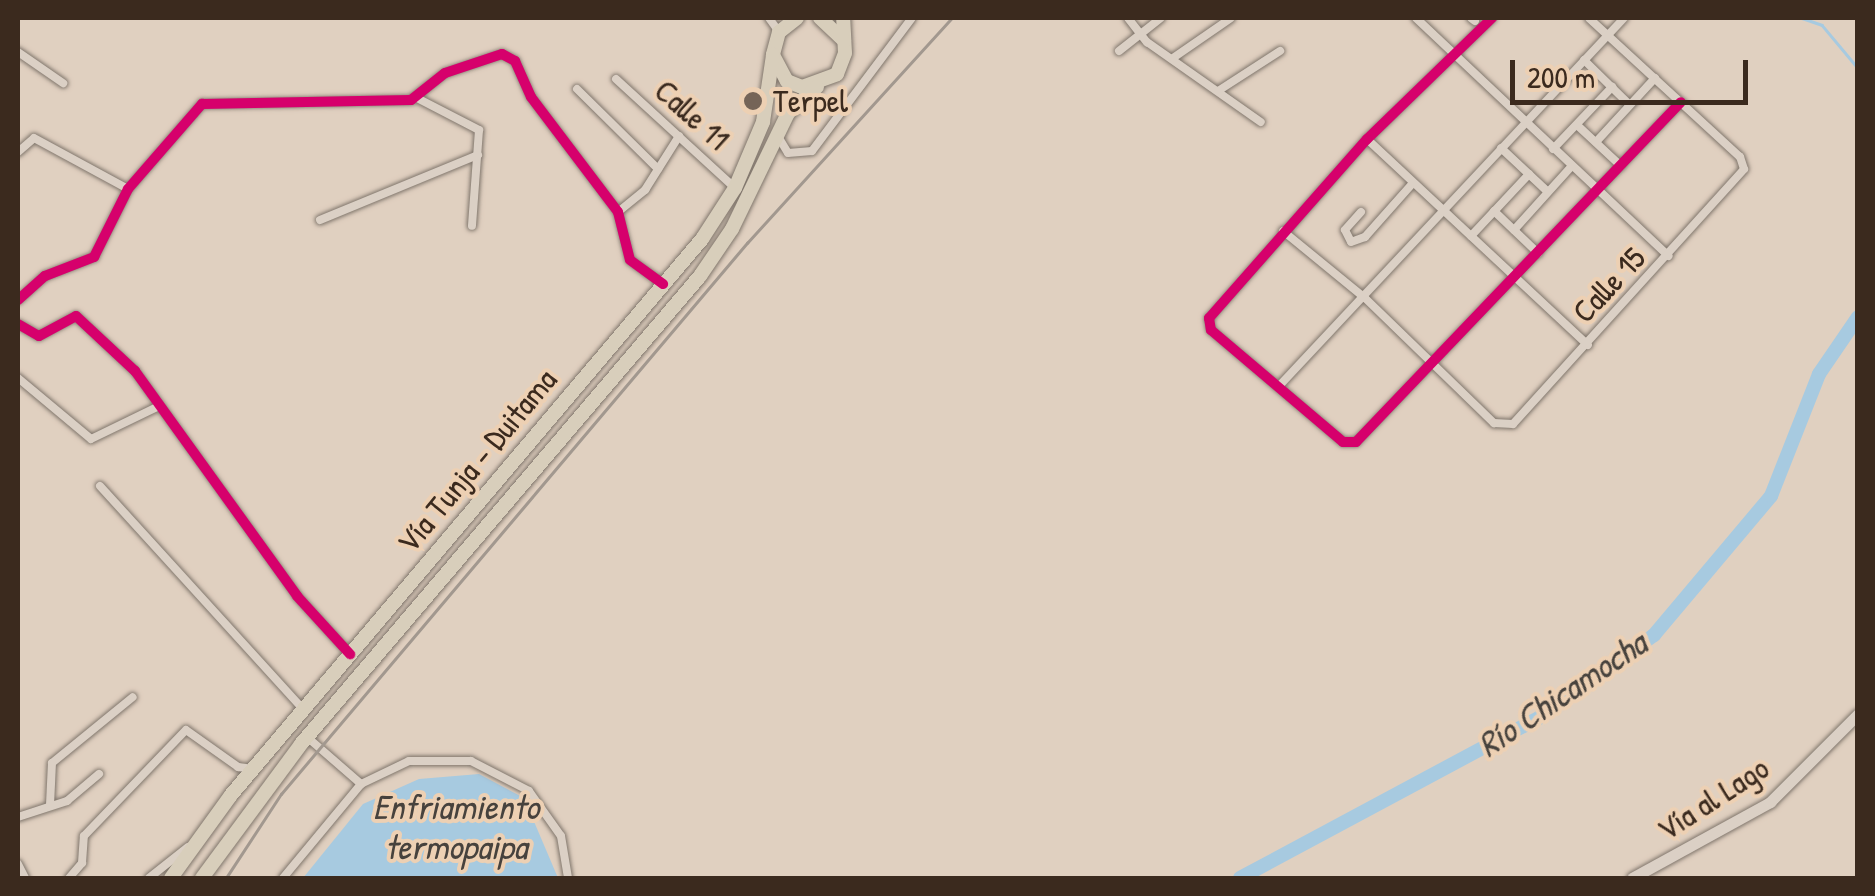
<!DOCTYPE html>
<meta charset="utf-8">
<style>
body{margin:0}
#map{position:relative;width:1875px;height:896px;overflow:hidden;background:#e0d0c0;font-family:"Patrick Hand",sans-serif}
div>[style]{position:absolute}
.water>*{inset:0;background:#a7cae0}
.stream>*{height:2.5px;margin:-1.25px;padding:0 1.25px;transform-origin:1.25px;border-radius:1.25px;background:#a7cae0}
.river>*{height:14px;margin:-7px;padding:0 7px;transform-origin:7px;border-radius:7px;background:#a7cae0}
.roads{filter:drop-shadow(0 0 2px #80766c) drop-shadow(0 0 2px #80766c)}
.street>*{height:8px;margin:-4px;padding:0 4px;transform-origin:4px;border-radius:4px;background:#dbd0c5}
.secondary>*{height:11px;margin:-5.5px;padding:0 5.5px;transform-origin:5.5px;border-radius:5.5px;background:#dbd0c5}
.highway>*{height:14px;margin:-7px;padding:0 7px;transform-origin:7px;border-radius:7px;background:#d8cebb}
.rail>*{height:2.5px;margin:-1.25px;padding:0 1.25px;transform-origin:1.25px;border-radius:1.25px;background:#a2988f}
.cycleway>*{height:10px;margin:-5px;padding:0 5px;transform-origin:5px;border-radius:5px;background:#d6006c}
.dots>*{width:28px;height:28px;translate:-50% -50%;box-sizing:border-box;border:5px solid #edd0b3;border-radius:50%}
span{translate:-50% -50%;white-space:nowrap;text-align:center;line-height:1.15;-webkit-text-stroke:8px #edd0b3;paint-order:stroke}
.poi-label{font-size:32px;color:#3b2a1e}
.left{translate:0 -50%;text-align:left}
.street-label{font-size:32px;color:#3b2a1e}
.water-label{font-size:35px;color:#47423d;font-style:italic}
.frame{position:absolute;inset:0;border:20px solid #3b2a1e;pointer-events:none}
.scale{position:absolute;left:1510px;top:60px;width:238px;height:45px;box-sizing:border-box;border:5px solid #3b2a1e;border-top:0;padding-left:12px;font-size:30px;line-height:35px;white-space:nowrap;color:#3b2a1e;-webkit-text-stroke:8px #edd0b3;paint-order:stroke}
</style>
<div id="map">
<div class="water">
<i style="clip-path:polygon(479px 774px,524px 798px,558px 878px,303px 878px,363px 804px,419px 779px)"></i>
</div>
<div class="stream">
<i style="left:1802px;top:18px;width:21px;rotate:19deg"></i>
<i style="left:1822px;top:25px;width:56px;rotate:50.1deg"></i>
</div>
<div class="river">
<i style="left:1240px;top:878px;width:339px;rotate:-28.2deg"></i>
<i style="left:1539px;top:718px;width:142px;rotate:-35.8deg"></i>
<i style="left:1654px;top:635px;width:182px;rotate:-49.9deg"></i>
<i style="left:1771px;top:496px;width:131px;rotate:-68.5deg"></i>
<i style="left:1819px;top:374px;width:69px;rotate:-55.6deg"></i>
</div>
<div class="roads">
<div class="street">
<i style="left:769px;top:18px;width:17px;rotate:54deg"></i>
<i style="left:1128px;top:18px;width:31px;rotate:52deg"></i>
<i style="left:1147px;top:42px;width:139px;rotate:35.1deg"></i>
<i style="left:1416px;top:18px;width:347px;rotate:43.3deg"></i>
<i style="left:1471px;top:18px;width:5px;rotate:37deg"></i>
<i style="left:1492px;top:18px;width:174px;rotate:135.9deg"></i>
<i style="left:1367px;top:139px;width:239px;rotate:131.4deg"></i>
<i style="left:1209px;top:318px;width:12px;rotate:81deg"></i>
<i style="left:1211px;top:330px;width:173px;rotate:40.3deg"></i>
<i style="left:1343px;top:442px;width:13px"></i>
<i style="left:1356px;top:442px;width:470px;rotate:-46.3deg"></i>
<i style="left:1119px;top:51px;width:53px;rotate:-38.2deg"></i>
<i style="left:18px;top:52px;width:55px;rotate:34.6deg"></i>
<i style="left:1173px;top:58px;width:70px;rotate:-34.6deg"></i>
<i style="left:1584px;top:60px;width:64px;rotate:44.4deg"></i>
<i style="left:616px;top:79px;width:161px;rotate:42.5deg"></i>
<i style="left:577px;top:89px;width:114px;rotate:44.6deg"></i>
<i style="left:1218px;top:91px;width:74px;rotate:-32.8deg"></i>
<i style="left:417px;top:98px;width:70px;rotate:27.3deg"></i>
<i style="left:479px;top:130px;width:96px;rotate:94.2deg"></i>
<i style="left:1577px;top:125px;width:60px;rotate:43deg"></i>
<i style="left:779px;top:138px;width:17px;rotate:59deg"></i>
<i style="left:788px;top:153px;width:24px;rotate:-5deg"></i>
<i style="left:812px;top:151px;width:166px;rotate:-53.1deg"></i>
<i style="left:1367px;top:139px;width:302px;rotate:43deg"></i>
<i style="left:1596px;top:142px;width:87px;rotate:-47.3deg"></i>
<i style="left:1501px;top:148px;width:64px;rotate:43.1deg"></i>
<i style="left:1553px;top:149px;width:86px;rotate:-46.4deg"></i>
<i style="left:18px;top:152px;width:21px;rotate:-41deg"></i>
<i style="left:34px;top:138px;width:107px;rotate:28.5deg"></i>
<i style="left:1494px;top:211px;width:61px;rotate:43.7deg"></i>
<i style="left:618px;top:212px;width:35px;rotate:-39deg"></i>
<i style="left:645px;top:190px;width:64px;rotate:-57.8deg"></i>
<i style="left:1361px;top:212px;width:24px;rotate:132deg"></i>
<i style="left:1345px;top:230px;width:13px;rotate:63deg"></i>
<i style="left:1351px;top:242px;width:15px;rotate:-20deg"></i>
<i style="left:1365px;top:237px;width:72px;rotate:-48.4deg"></i>
<i style="left:320px;top:220px;width:171px;rotate:-22.4deg"></i>
<i style="left:1514px;top:230px;width:85px;rotate:-47.9deg"></i>
<i style="left:1283px;top:231px;width:106px;rotate:39.3deg"></i>
<i style="left:1365px;top:298px;width:180px;rotate:44.1deg"></i>
<i style="left:1494px;top:423px;width:19px;rotate:3deg"></i>
<i style="left:1513px;top:424px;width:344px;rotate:-47.8deg"></i>
<i style="left:1744px;top:169px;width:13px;rotate:-108deg"></i>
<i style="left:1740px;top:157px;width:205px;rotate:-137.4deg"></i>
<i style="left:1471px;top:236px;width:85px;rotate:-46.9deg"></i>
<i style="left:18px;top:300px;width:36px;rotate:-42deg"></i>
<i style="left:45px;top:276px;width:53px;rotate:-21.2deg"></i>
<i style="left:94px;top:257px;width:76px;rotate:-63.4deg"></i>
<i style="left:128px;top:189px;width:113px;rotate:-49deg"></i>
<i style="left:202px;top:104px;width:209px;rotate:-1.1deg"></i>
<i style="left:411px;top:100px;width:43px;rotate:-38.5deg"></i>
<i style="left:445px;top:73px;width:60px;rotate:-18.4deg"></i>
<i style="left:502px;top:54px;width:15px;rotate:28deg"></i>
<i style="left:515px;top:61px;width:39px;rotate:66deg"></i>
<i style="left:531px;top:97px;width:144px;rotate:52.9deg"></i>
<i style="left:618px;top:212px;width:49px;rotate:76deg"></i>
<i style="left:630px;top:260px;width:41px;rotate:36deg"></i>
<i style="left:18px;top:324px;width:24px;rotate:30deg"></i>
<i style="left:39px;top:336px;width:42px;rotate:-28.4deg"></i>
<i style="left:76px;top:316px;width:81px;rotate:43deg"></i>
<i style="left:135px;top:371px;width:277px;rotate:54.2deg"></i>
<i style="left:297px;top:596px;width:79px;rotate:47.6deg"></i>
<i style="left:18px;top:378px;width:95px;rotate:39.9deg"></i>
<i style="left:91px;top:439px;width:76px;rotate:-25.9deg"></i>
<i style="left:1279px;top:386px;width:504px;rotate:-46.85deg"></i>
<i style="left:100px;top:486px;width:302px;rotate:47.7deg"></i>
<i style="left:307px;top:737px;width:72px;rotate:41deg"></i>
<i style="left:50px;top:805px;width:42px;rotate:-87.3deg"></i>
<i style="left:52px;top:763px;width:104px;rotate:-39.2deg"></i>
<i style="left:18px;top:817px;width:52px;rotate:-18.1deg"></i>
<i style="left:67px;top:801px;width:42px;rotate:-40.2deg"></i>
<i style="left:18px;top:864px;width:16px;rotate:63deg"></i>
<i style="left:69px;top:878px;width:20px;rotate:-49deg"></i>
<i style="left:82px;top:863px;width:27px;rotate:-86deg"></i>
<i style="left:84px;top:836px;width:147px;rotate:-46.1deg"></i>
<i style="left:186px;top:730px;width:64px;rotate:35.4deg"></i>
<i style="left:238px;top:767px;width:16px;rotate:7deg"></i>
<i style="left:149px;top:878px;width:50px;rotate:-38.5deg"></i>
<i style="left:283px;top:878px;width:122px;rotate:-50.3deg"></i>
<i style="left:361px;top:784px;width:53px;rotate:-25.6deg"></i>
<i style="left:409px;top:761px;width:62px"></i>
<i style="left:471px;top:761px;width:65px;rotate:27.3deg"></i>
<i style="left:529px;top:791px;width:55px;rotate:54.6deg"></i>
<i style="left:561px;top:836px;width:43px;rotate:80.5deg"></i>
</div>
<div class="secondary">
<i style="left:1632px;top:878px;width:158px;rotate:-28.8deg"></i>
<i style="left:1770px;top:802px;width:124px;rotate:-45deg"></i>
</div>
<div class="highway">
<i style="left:797px;top:18px;width:23px;rotate:142deg"></i>
<i style="left:779px;top:32px;width:24px;rotate:105deg"></i>
<i style="left:773px;top:55px;width:30px;rotate:62deg"></i>
<i style="left:787px;top:81px;width:16px;rotate:22deg"></i>
<i style="left:802px;top:87px;width:37px;rotate:-20deg"></i>
<i style="left:837px;top:74px;width:22px;rotate:-69deg"></i>
<i style="left:845px;top:53px;width:35px;rotate:-93deg"></i>
<i style="left:820px;top:18px;width:33px;rotate:43deg"></i>
<i style="left:171px;top:878px;width:102px;rotate:-54.1deg"></i>
<i style="left:231px;top:795px;width:729px;rotate:-49.73deg"></i>
<i style="left:702px;top:239px;width:61px;rotate:-57.1deg"></i>
<i style="left:735px;top:188px;width:72px;rotate:-67deg"></i>
<i style="left:763px;top:122px;width:68px;rotate:-81.5deg"></i>
<i style="left:202px;top:878px;width:167px;rotate:-53.5deg"></i>
<i style="left:301px;top:744px;width:615px;rotate:-49.55deg"></i>
<i style="left:700px;top:276px;width:57px;rotate:-55.8deg"></i>
<i style="left:732px;top:229px;width:129px;rotate:-64.2deg"></i>
<i style="left:788px;top:113px;width:39px;rotate:-42deg"></i>
</div>
</div>
<div class="rail">
<i style="left:226px;top:878px;width:100px;rotate:-56.8deg"></i>
<i style="left:281px;top:794px;width:722px;rotate:-49.78deg"></i>
<i style="left:747px;top:243px;width:304px;rotate:-47.7deg"></i>
</div>
<div class="cycleway">
<i style="left:1492px;top:18px;width:174px;rotate:135.9deg"></i>
<i style="left:1367px;top:139px;width:239px;rotate:131.4deg"></i>
<i style="left:1209px;top:318px;width:12px;rotate:81deg"></i>
<i style="left:1211px;top:330px;width:173px;rotate:40.3deg"></i>
<i style="left:1343px;top:442px;width:13px"></i>
<i style="left:1356px;top:442px;width:470px;rotate:-46.3deg"></i>
<i style="left:18px;top:300px;width:36px;rotate:-42deg"></i>
<i style="left:45px;top:276px;width:53px;rotate:-21.2deg"></i>
<i style="left:94px;top:257px;width:76px;rotate:-63.4deg"></i>
<i style="left:128px;top:189px;width:113px;rotate:-49deg"></i>
<i style="left:202px;top:104px;width:209px;rotate:-1.1deg"></i>
<i style="left:411px;top:100px;width:43px;rotate:-38.5deg"></i>
<i style="left:445px;top:73px;width:60px;rotate:-18.4deg"></i>
<i style="left:502px;top:54px;width:15px;rotate:28deg"></i>
<i style="left:515px;top:61px;width:39px;rotate:66deg"></i>
<i style="left:531px;top:97px;width:144px;rotate:52.9deg"></i>
<i style="left:618px;top:212px;width:49px;rotate:76deg"></i>
<i style="left:630px;top:260px;width:41px;rotate:36deg"></i>
<i style="left:18px;top:324px;width:24px;rotate:30deg"></i>
<i style="left:39px;top:336px;width:42px;rotate:-28.4deg"></i>
<i style="left:76px;top:316px;width:81px;rotate:43deg"></i>
<i style="left:135px;top:371px;width:277px;rotate:54.2deg"></i>
<i style="left:297px;top:596px;width:79px;rotate:47.6deg"></i>
</div>
<div class="dots">
<i style="left:753px;top:101px;background:#756457"></i>
</div>
<div class="poi-label">
<span class="left" style="left:773px;top:101px">Terpel</span>
</div>
<div class="street-label">
<span style="left:692px;top:115px;rotate:42deg">Calle 11</span>
<span style="left:1609px;top:285px;rotate:-47deg">Calle 15</span>
<span style="left:477px;top:461px;rotate:-50deg">Vía Tunja - Duitama</span>
<span style="left:1713px;top:799px;rotate:-33deg">Vía al Lago</span>
</div>
<div class="water-label">
<span style="left:1562px;top:694px;rotate:-34deg">Río Chicamocha</span>
<span style="left:456px;top:827px">Enfriamiento<br>termopaipa</span>
</div>
<div class="frame"></div>
<div class="scale">200 m</div>
</div>
